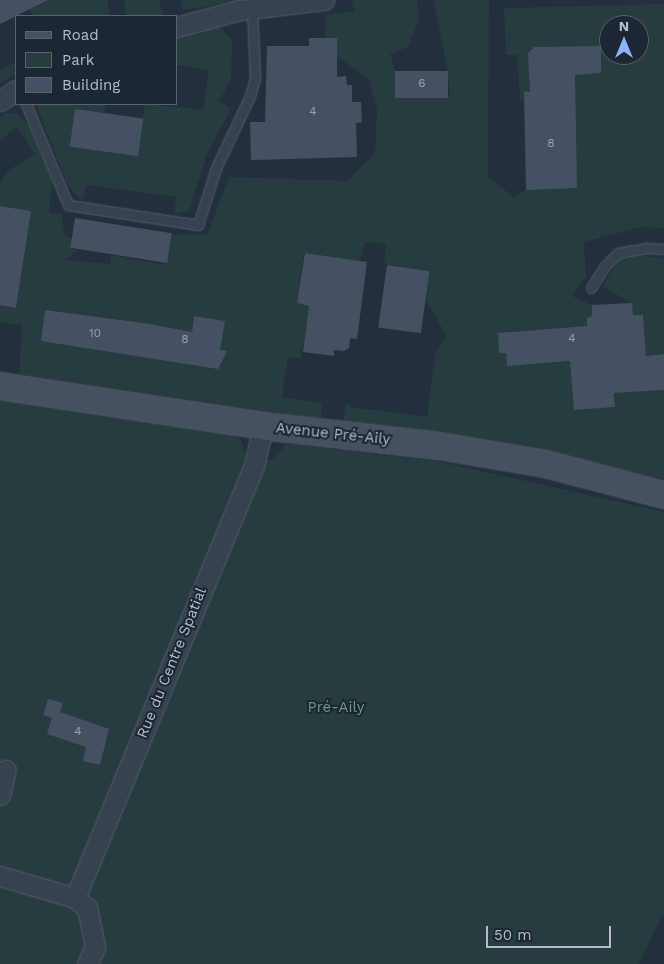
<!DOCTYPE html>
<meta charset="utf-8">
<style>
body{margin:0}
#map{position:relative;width:664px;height:964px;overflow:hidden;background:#242f3e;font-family:"Work Sans",sans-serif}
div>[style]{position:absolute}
.green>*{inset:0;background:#263c3f}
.building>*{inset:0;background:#455162;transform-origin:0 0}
.roads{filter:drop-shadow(0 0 1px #565f6c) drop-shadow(0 0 1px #565f6c)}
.lane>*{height:9px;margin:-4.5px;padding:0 4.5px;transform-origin:4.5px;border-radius:4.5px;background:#38414e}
.street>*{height:19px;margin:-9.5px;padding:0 9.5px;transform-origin:9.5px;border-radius:9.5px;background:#38414e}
.secondary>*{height:26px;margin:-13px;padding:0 13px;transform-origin:13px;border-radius:13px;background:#465061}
span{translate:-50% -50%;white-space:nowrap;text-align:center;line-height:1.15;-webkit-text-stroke:4px #1d2633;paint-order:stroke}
.number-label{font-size:12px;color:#98a1af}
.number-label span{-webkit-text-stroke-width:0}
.street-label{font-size:15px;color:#b4bcc9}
.park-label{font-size:15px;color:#6b9a76}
.legend{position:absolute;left:15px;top:15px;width:162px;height:90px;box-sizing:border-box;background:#1d2633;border:1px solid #59626f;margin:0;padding:6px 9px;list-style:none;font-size:15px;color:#b4bcc9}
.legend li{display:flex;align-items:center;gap:10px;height:25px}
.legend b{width:25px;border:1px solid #59626f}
.north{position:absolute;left:599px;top:15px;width:50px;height:50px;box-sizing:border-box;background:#1d2633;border:1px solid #59626f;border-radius:50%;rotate:0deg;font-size:14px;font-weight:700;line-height:20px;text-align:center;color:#b4bcc9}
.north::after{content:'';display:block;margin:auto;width:18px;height:22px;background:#8ab4f8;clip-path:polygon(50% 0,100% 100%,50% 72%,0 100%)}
.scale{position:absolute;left:486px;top:926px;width:125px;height:22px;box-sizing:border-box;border:2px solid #b4bcc9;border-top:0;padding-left:6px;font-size:15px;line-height:18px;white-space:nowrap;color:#b4bcc9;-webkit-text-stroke:4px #1d2633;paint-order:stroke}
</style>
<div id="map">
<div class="green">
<i style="clip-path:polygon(48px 0,108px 0,109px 16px,35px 16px,29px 10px)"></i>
<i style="clip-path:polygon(124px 0,159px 0,164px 16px,126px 16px)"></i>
<i style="clip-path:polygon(181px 0,243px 0,183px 10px)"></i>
<i style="clip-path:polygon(evenodd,352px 0,417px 0,419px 20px,408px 47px,390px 54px,395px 71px,396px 98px,450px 97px,448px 71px,433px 0,489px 0,488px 177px,514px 197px,526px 190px,564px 75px,601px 73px,601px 47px,537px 48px,535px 46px,529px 52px,530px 92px,524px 91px,524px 100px,520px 100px,517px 55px,506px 55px,504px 8px,664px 4px,664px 228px,641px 227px,584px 242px,586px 277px,572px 296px,592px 305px,592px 316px,587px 319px,587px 333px,578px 327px,498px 333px,499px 353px,506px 353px,507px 366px,587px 360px,574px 410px,615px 407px,614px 387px,629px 386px,629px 392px,664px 390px,664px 479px,525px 448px,343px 422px,346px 403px,351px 407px,427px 417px,435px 355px,446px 335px,426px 300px,430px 271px,384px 264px,386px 244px,365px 242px,360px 261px,304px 253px,297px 303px,313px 307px,307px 323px,301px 358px,288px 357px,282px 397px,322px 403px,321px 419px,19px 374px,22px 325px,0 322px,0 305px,16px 308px,31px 211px,0 206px,0 184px,9px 170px,35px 154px,17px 127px,0 140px,0 118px,6px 113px,17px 114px,28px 123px,52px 182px,49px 212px,62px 215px,64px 235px,72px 239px,70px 248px,77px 250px,66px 260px,110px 264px,111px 255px,166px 265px,172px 234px,207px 235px,229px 177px,347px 181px,375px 154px,377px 110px,369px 79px,337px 56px,325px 38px,326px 14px,355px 12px,352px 0,609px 25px,639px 25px,639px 55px,609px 55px,609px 25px,352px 0,45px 310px,152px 324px,192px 332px,194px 316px,224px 321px,220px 350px,41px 341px,45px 310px)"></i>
<i style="clip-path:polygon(217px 25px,232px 39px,231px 80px,219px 101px,231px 109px,207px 154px,189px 211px,174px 214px,176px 197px,87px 185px,82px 201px,67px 184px,36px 104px,106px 104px,104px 113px,75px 110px,70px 147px,138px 156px,145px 104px,203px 110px,209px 70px,176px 65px,176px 35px)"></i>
<i style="clip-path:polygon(16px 62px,16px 74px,0 84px,0 70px)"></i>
<i style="clip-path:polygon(642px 256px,664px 258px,664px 354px,643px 356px,645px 343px,643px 315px,633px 315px,632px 303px,602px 286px,620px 259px)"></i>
<i style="clip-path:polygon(0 397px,237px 432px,248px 458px,271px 460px,287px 444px,441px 462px,664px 512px,664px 917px,662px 916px,639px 964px,0 964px)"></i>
</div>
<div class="building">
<i style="clip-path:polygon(0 0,48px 0,0 24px)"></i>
<i style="clip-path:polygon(309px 38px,337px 38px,337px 77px,346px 76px,347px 85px,352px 85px,352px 102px,361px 102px,362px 122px,356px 123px,357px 157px,251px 160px,250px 122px,265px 122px,267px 46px,309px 46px)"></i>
<i style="clip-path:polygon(601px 46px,601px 73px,575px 75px,577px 188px,526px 190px,524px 91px,530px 92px,528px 53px,534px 47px)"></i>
<i style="left:395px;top:71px;width:53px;height:27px"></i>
<i style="left:75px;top:109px;width:69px;height:38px;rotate:8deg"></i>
<i style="clip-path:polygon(0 206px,31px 211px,16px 308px,0 305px)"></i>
<i style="left:75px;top:218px;width:98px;height:30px;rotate:9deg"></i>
<i style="clip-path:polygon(305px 253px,367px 262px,357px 339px,350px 338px,349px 348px,344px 351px,334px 350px,334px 356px,303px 352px,309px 306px,297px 303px)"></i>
<i style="left:387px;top:265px;width:43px;height:63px;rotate:8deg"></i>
<i style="clip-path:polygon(632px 303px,633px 315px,643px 315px,646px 356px,664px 354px,664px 390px,614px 393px,615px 407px,574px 410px,570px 361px,507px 366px,506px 353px,499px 353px,498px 333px,587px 326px,587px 318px,592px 316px,592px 305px)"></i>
<i style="clip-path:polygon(45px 310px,151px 324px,192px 332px,194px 316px,225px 321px,220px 350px,227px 351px,218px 369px,41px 341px)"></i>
<i style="clip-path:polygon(48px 699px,63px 703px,60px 712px,109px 729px,100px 765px,83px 761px,86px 747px,47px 734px,52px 718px,43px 715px)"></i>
</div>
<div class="roads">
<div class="lane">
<i style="left:26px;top:104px;width:109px;rotate:67.4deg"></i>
<i style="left:68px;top:205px;width:132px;rotate:8.7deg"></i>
<i style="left:198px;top:225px;width:60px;rotate:-72.5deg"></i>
<i style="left:216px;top:168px;width:80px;rotate:-64.7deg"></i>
<i style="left:250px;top:96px;width:19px;rotate:-74deg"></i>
<i style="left:255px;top:78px;width:69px;rotate:-92.5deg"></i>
<i style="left:591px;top:288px;width:26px;rotate:-58deg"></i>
<i style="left:605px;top:266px;width:18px;rotate:-45deg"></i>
<i style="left:618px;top:253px;width:27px;rotate:-10deg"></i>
<i style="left:645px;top:248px;width:19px;rotate:3deg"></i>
</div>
<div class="street">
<i style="left:176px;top:27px;width:66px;rotate:-14.9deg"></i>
<i style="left:240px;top:10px;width:85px;rotate:-6.8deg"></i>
<i style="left:0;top:101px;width:19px;rotate:-35deg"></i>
<i style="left:0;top:795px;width:26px;rotate:-77deg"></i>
<i style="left:0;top:876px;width:78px;rotate:16.3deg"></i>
<i style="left:75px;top:898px;width:16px;rotate:40deg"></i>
<i style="left:87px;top:908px;width:40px;rotate:78deg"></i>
<i style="left:95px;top:947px;width:19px;rotate:115deg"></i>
<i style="left:75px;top:898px;width:468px;rotate:-67.5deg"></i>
<i style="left:254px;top:466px;width:41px;rotate:-77.3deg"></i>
</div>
<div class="secondary">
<i style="left:0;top:386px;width:266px;rotate:8.6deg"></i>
<i style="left:263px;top:426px;width:177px;rotate:6.5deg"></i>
<i style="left:439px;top:446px;width:108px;rotate:9.6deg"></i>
<i style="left:545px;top:464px;width:123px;rotate:14.6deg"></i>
</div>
</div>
<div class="number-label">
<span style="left:422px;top:84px">6</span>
<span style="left:313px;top:112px">4</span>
<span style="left:551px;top:144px">8</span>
<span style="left:95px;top:334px">10</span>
<span style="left:572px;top:339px">4</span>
<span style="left:185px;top:340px">8</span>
<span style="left:78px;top:732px">4</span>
</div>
<div class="street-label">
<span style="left:333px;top:434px;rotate:6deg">Avenue Pré-Aily</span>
<span style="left:172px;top:663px;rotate:-68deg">Rue du Centre Spatial</span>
</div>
<div class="park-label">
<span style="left:336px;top:708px">Pré-Aily</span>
</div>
<ul class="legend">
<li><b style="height:6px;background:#465061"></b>Road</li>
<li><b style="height:14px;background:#263c3f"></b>Park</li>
<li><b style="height:14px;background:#455162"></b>Building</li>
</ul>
<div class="north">N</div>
<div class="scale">50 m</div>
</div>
